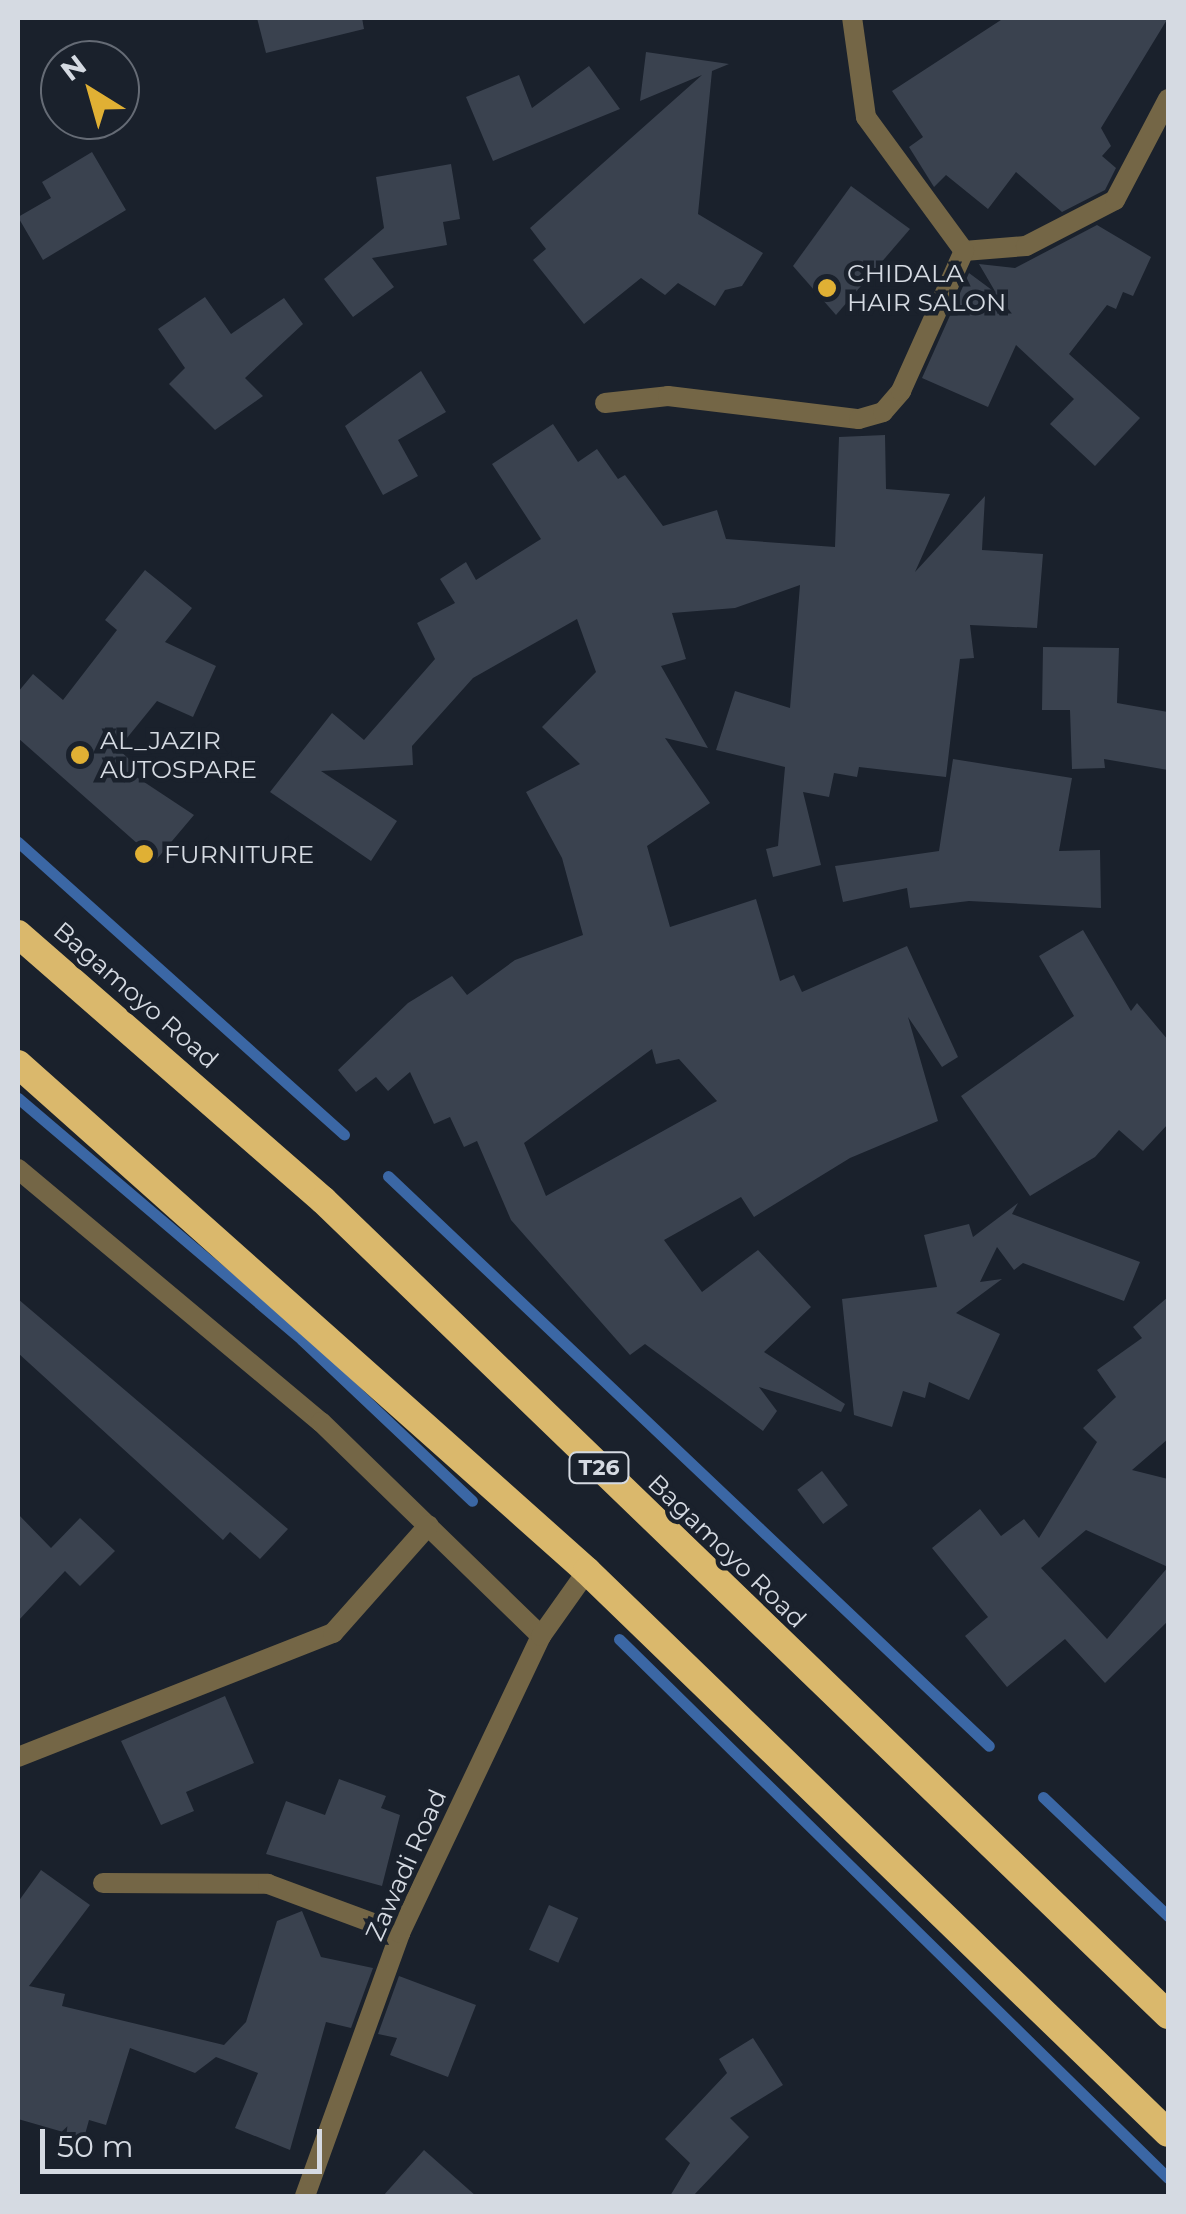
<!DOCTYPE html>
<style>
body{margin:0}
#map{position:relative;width:1186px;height:2214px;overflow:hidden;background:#1a212c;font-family:Montserrat,sans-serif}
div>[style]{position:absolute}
.stream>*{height:11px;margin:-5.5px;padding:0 5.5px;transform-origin:5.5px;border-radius:5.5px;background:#3b67a5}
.building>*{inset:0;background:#3a424f;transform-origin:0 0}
.minor>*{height:20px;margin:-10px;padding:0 10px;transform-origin:10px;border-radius:10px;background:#746646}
.trunk>*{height:28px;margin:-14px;padding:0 14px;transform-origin:14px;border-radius:14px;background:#dab86c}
.dots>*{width:28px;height:28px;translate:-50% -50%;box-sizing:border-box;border:5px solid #1a212c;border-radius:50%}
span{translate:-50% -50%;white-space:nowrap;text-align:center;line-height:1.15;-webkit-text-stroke:9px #1a212c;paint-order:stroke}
.shield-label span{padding:2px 8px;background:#1a212c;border:2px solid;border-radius:8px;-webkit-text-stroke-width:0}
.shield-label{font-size:22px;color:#d5dae2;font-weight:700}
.poi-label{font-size:25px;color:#d5dae2}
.left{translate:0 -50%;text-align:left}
.street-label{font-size:25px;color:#d5dae2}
.frame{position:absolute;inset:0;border:20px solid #d5dae2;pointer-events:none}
.north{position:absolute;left:40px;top:40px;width:100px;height:100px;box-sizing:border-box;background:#1a212c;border:2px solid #656b75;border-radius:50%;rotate:323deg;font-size:28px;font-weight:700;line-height:40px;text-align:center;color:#d5dae2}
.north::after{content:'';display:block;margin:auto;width:35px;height:45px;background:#e0b034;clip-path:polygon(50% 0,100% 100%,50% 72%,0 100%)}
.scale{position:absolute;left:40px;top:2129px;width:282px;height:45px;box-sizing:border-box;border:5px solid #d5dae2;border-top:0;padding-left:12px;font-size:30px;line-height:35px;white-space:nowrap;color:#d5dae2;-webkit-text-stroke:8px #1a212c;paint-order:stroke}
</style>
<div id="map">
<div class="stream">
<i style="left:18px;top:842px;width:438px;rotate:41.9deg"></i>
<i style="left:18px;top:1098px;width:373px;rotate:40.4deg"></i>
<i style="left:302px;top:1340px;width:234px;rotate:43.4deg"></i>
<i style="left:388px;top:1176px;width:828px;rotate:43.48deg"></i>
<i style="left:619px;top:1639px;width:769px;rotate:44.47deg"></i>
<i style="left:1043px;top:1797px;width:173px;rotate:43.6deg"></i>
</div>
<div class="building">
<i style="clip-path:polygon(257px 18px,362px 18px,364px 29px,266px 53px)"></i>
<i style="clip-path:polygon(1004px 18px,1168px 18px,1101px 128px,1111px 146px,1102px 156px,1116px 168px,1105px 190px,1062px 212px,1016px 172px,988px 209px,946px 175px,934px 187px,909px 147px,923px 137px,892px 91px)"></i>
<i style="clip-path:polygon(646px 52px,729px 64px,712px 71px,698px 214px,763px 253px,742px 286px,725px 290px,715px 306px,678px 283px,665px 295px,641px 278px,584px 324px,533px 260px,546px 249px,530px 228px,702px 75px,640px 101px)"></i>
<i style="clip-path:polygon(589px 66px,620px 109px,493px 161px,466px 97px,519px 75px,532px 108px)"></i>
<i style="clip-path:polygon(92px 152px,126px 210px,43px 260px,18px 217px,51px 198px,42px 182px)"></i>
<i style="clip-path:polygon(451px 164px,460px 219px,443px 222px,447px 245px,372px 258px,394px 287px,353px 317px,324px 279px,384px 228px,376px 177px)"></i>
<i style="clip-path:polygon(851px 186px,910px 229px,836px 315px,793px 266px)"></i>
<i style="clip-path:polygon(1097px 225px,1151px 257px,1133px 296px,1123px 292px,1116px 309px,1107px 305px,1069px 354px,1140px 418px,1095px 466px,1050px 424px,1074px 399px,1016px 345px,988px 407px,922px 378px,969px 273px,996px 293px,979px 264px,1015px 268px)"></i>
<i style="clip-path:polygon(205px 297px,231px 334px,284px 298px,303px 324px,245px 378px,263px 396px,215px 430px,169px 384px,185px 368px,158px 329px)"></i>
<i style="clip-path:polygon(421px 371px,446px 412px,398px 440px,418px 476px,383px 495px,345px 426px)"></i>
<i style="clip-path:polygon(evenodd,553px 424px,578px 462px,597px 449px,618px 479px,625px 475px,663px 526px,717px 510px,726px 539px,835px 547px,839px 437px,885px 435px,886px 489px,950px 494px,915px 572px,985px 496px,982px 550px,1043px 554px,1037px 628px,970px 625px,974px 658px,960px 659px,946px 777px,859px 767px,857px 777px,834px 773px,829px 797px,803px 792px,821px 865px,773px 877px,766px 849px,778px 846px,785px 767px,716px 750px,735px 691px,790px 708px,800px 585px,735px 608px,672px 613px,686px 659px,661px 666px,708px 748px,665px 738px,710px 803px,647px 846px,670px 927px,756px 899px,780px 981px,794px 975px,802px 992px,907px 946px,958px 1057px,942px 1067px,908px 1017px,938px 1121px,850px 1158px,754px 1217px,741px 1197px,664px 1240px,702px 1292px,758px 1250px,811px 1307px,764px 1352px,845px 1404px,841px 1412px,759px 1387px,777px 1411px,763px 1431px,645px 1344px,630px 1355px,511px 1220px,477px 1141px,464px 1147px,450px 1117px,434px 1124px,410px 1072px,388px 1091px,376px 1077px,356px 1092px,338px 1070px,408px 1003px,452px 976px,467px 995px,515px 960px,583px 935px,562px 858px,526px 792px,580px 764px,542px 727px,596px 672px,577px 619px,473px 678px,412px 746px,413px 765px,321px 771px,397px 821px,371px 861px,270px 792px,332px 713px,364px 740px,435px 659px,417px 623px,455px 603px,440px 579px,466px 562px,476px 580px,541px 539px,492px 464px,553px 424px,652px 1049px,656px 1064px,679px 1059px,717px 1101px,546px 1196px,524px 1143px,652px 1049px)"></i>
<i style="clip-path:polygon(145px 570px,192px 608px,165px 642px,216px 666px,193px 717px,157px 701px,118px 749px,141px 770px,135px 776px,194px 815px,156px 860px,18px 738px,18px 692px,33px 674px,63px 700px,117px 630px,105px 620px)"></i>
<i style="clip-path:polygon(1043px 647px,1119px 648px,1117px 703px,1168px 712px,1168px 770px,1104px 759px,1105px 768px,1072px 769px,1070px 710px,1042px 710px)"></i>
<i style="clip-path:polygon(953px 759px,1072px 778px,1059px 851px,1100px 850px,1101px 908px,969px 901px,910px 908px,907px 888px,843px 902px,835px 866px,939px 851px)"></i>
<i style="clip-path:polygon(1083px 930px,1131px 1011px,1137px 1003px,1168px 1040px,1168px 1124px,1143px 1151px,1119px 1130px,1095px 1157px,1030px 1196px,961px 1096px,1074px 1016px,1039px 956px)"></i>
<i style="clip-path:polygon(1018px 1203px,1012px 1214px,1140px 1262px,1124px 1301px,1023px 1263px,1014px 1270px,997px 1247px,980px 1282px,1002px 1279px,956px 1313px,1000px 1334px,969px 1400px,929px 1382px,925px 1398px,903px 1391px,892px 1427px,854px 1415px,842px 1299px,937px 1287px,924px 1235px,969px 1224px,973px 1237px)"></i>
<i style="clip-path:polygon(evenodd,1168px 1297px,1168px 1439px,1132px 1470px,1168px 1479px,1168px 1621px,1105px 1683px,1065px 1639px,1007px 1687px,965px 1636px,988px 1617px,932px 1548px,980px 1509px,1001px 1536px,1024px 1519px,1039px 1538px,1097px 1442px,1083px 1428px,1116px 1397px,1097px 1370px,1142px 1338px,1133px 1327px,1168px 1297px,1086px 1530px,1168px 1567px,1107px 1639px,1041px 1568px,1086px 1530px)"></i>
<i style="clip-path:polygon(18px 1299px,288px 1529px,260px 1559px,230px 1532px,223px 1540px,18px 1353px)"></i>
<i style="left:822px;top:1471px;width:43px;height:31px;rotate:53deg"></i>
<i style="clip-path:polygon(18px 1514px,51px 1548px,80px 1518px,115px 1551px,80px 1586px,65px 1571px,18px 1621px)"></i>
<i style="clip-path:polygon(225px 1696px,254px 1763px,186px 1792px,194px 1811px,161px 1825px,121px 1741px)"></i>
<i style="clip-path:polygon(339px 1779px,386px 1796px,381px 1808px,400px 1815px,382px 1886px,266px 1854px,286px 1801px,325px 1815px)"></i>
<i style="clip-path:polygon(41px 1870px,90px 1905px,29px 1986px,65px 1994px,62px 2006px,224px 2045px,246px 2022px,277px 1921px,302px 1911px,321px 1957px,373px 1968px,351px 2028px,326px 2022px,290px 2150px,235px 2128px,258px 2073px,216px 2057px,195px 2073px,130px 2048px,106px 2125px,89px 2120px,84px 2138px,18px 2119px,18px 1902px)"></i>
<i style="left:549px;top:1905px;width:32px;height:49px;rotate:24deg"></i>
<i style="clip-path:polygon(399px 1976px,476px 2005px,448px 2077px,390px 2055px,397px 2038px,378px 2034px)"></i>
<i style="clip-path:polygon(753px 2038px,783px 2085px,730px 2118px,749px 2137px,693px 2196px,670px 2196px,690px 2163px,665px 2139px,727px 2073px,719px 2059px)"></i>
<i style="clip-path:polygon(424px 2150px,476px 2196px,383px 2196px)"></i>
</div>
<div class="minor">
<i style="left:964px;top:251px;width:62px;rotate:-4.6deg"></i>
<i style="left:1026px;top:246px;width:100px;rotate:-27.3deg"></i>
<i style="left:1115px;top:200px;width:114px;rotate:-62.3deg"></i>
<i style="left:605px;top:403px;width:63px;rotate:-6.3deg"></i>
<i style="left:668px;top:396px;width:192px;rotate:6.9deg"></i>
<i style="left:859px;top:419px;width:25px;rotate:-16deg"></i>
<i style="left:883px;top:412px;width:28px;rotate:-49deg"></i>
<i style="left:901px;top:391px;width:154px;rotate:-65.8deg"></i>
<i style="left:964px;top:251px;width:166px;rotate:-126.2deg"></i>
<i style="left:866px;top:117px;width:100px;rotate:-98deg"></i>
<i style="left:18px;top:1169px;width:395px;rotate:39.9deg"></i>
<i style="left:321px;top:1422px;width:307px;rotate:44.2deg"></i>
<i style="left:18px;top:1757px;width:339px;rotate:-21.5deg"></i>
<i style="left:333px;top:1633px;width:144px;rotate:-48.4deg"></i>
<i style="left:103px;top:1883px;width:165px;rotate:0.3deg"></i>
<i style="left:268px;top:1884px;width:141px;rotate:20.4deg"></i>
<i style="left:305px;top:2196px;width:280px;rotate:-70.1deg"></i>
<i style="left:400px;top:1933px;width:329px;rotate:-64.6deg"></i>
<i style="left:541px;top:1636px;width:80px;rotate:-54.7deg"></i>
</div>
<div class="trunk">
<i style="left:18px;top:934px;width:405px;rotate:41.1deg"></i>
<i style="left:323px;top:1200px;width:1174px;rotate:43.96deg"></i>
<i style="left:18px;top:1064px;width:762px;rotate:41.7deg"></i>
<i style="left:587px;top:1571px;width:808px;rotate:44.05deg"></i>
</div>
<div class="dots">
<i style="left:827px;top:288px;background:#e0b034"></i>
<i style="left:80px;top:755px;background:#e0b034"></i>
<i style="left:144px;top:854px;background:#e0b034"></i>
</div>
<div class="shield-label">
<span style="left:599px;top:1468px">T26</span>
</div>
<div class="poi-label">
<span class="left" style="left:847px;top:288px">CHIDALA<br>HAIR SALON</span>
<span class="left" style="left:100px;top:755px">AL_JAZIR<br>AUTOSPARE</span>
<span class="left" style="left:164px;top:854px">FURNITURE</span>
</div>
<div class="street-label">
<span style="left:136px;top:995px;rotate:41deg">Bagamoyo Road</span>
<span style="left:727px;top:1551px;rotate:44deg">Bagamoyo Road</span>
<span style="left:406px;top:1865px;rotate:-66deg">Zawadi Road</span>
</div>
<div class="frame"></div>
<div class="north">N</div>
<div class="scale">50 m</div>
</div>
